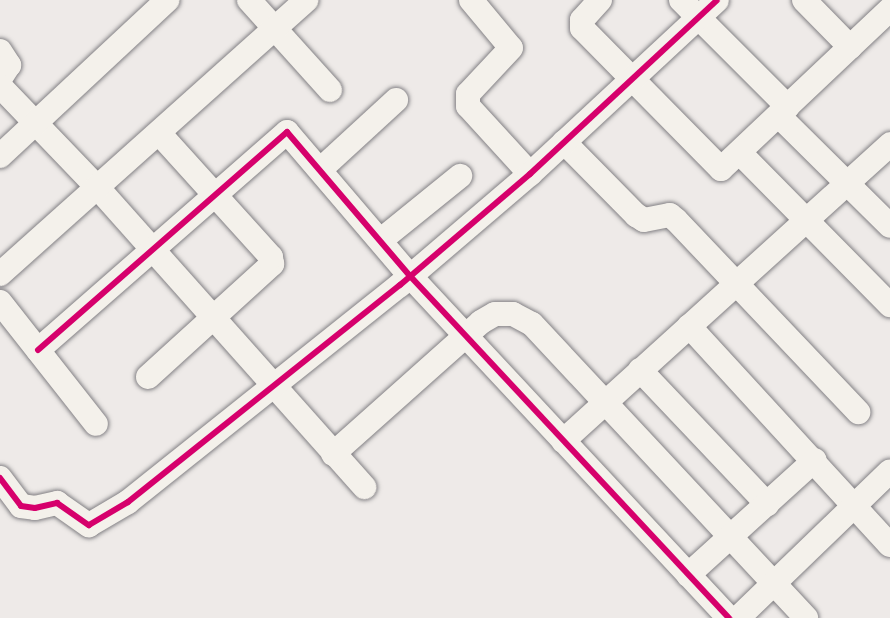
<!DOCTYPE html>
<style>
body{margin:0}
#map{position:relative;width:890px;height:618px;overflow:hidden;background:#eeeae8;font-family:Dekko,sans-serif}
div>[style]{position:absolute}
.roads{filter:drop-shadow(0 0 2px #828084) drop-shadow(0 0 2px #828084)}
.minor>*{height:24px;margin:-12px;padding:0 12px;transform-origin:12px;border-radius:12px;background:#f4f1eb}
.cycleway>*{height:6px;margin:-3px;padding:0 3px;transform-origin:3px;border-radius:3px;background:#d6006c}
span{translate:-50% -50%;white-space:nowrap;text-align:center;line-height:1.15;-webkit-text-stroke:4.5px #fcf5e5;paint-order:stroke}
</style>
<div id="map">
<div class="roads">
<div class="minor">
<i style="left:249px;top:0;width:121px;rotate:48deg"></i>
<i style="left:471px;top:0;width:62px;rotate:50.2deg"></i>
<i style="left:511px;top:48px;width:63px;rotate:133.1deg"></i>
<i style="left:468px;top:94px;width:12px;rotate:90deg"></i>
<i style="left:468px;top:106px;width:92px;rotate:47.6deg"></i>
<i style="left:600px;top:0;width:27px;rotate:132deg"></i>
<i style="left:582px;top:20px;width:8px;rotate:90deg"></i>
<i style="left:582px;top:28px;width:198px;rotate:45.4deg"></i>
<i style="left:721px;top:169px;width:233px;rotate:-43.4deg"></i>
<i style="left:681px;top:0;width:151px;rotate:45deg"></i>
<i style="left:804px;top:0;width:66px;rotate:45.6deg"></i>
<i style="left:0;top:51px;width:17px;rotate:57deg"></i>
<i style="left:9px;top:65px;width:17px;rotate:123deg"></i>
<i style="left:0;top:86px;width:140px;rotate:46.2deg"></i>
<i style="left:97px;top:187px;width:402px;rotate:48.3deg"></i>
<i style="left:779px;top:116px;width:156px;rotate:44.7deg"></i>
<i style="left:564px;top:142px;width:103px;rotate:45.4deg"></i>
<i style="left:636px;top:215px;width:9px;rotate:32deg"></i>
<i style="left:644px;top:220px;width:26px;rotate:-11deg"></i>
<i style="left:670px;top:215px;width:8px;rotate:40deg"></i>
<i style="left:676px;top:220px;width:265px;rotate:46.5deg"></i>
<i style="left:740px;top:153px;width:214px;rotate:45.4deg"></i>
<i style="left:0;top:156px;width:229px;rotate:-43deg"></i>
<i style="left:321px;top:169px;width:102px;rotate:-42.6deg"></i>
<i style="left:381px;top:240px;width:102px;rotate:-39deg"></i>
<i style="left:0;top:274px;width:411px;rotate:-41.8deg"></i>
<i style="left:0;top:302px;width:155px;rotate:51.8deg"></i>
<i style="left:689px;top:326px;width:297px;rotate:47.5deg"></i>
<i style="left:38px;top:350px;width:331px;rotate:-41.2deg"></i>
<i style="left:287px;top:132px;width:189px;rotate:49.5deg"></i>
<i style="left:410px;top:276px;width:468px;rotate:47deg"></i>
<i style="left:640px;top:370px;width:185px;rotate:46.5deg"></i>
<i style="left:148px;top:377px;width:168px;rotate:-42.3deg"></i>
<i style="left:272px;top:264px;width:7px;rotate:-98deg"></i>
<i style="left:271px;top:257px;width:167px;rotate:-132.1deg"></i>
<i style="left:563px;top:441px;width:442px;rotate:-42.2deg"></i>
<i style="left:333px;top:454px;width:198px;rotate:-41.7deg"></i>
<i style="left:481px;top:322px;width:16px;rotate:-30deg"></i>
<i style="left:495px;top:314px;width:18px"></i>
<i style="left:513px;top:314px;width:21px;rotate:28deg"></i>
<i style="left:532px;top:324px;width:402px;rotate:47deg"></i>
<i style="left:0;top:478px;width:35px;rotate:53deg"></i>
<i style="left:21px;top:506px;width:14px;rotate:8deg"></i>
<i style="left:35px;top:508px;width:23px;rotate:-13deg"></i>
<i style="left:57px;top:503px;width:39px;rotate:35deg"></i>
<i style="left:89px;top:525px;width:45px;rotate:-30.5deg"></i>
<i style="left:128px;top:502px;width:348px;rotate:-38.6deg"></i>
<i style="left:400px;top:285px;width:171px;rotate:-40.5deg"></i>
<i style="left:530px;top:174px;width:255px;rotate:-42.9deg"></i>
<i style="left:688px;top:575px;width:171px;rotate:-42.2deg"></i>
<i style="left:738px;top:618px;width:211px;rotate:-44deg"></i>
</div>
</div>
<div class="cycleway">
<i style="left:38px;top:350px;width:331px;rotate:-41.2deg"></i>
<i style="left:287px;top:132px;width:189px;rotate:49.5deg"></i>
<i style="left:410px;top:276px;width:468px;rotate:47deg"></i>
<i style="left:0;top:478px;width:35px;rotate:53deg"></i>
<i style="left:21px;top:506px;width:14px;rotate:8deg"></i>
<i style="left:35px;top:508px;width:23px;rotate:-13deg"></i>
<i style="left:57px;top:503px;width:39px;rotate:35deg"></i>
<i style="left:89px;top:525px;width:45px;rotate:-30.5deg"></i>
<i style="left:128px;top:502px;width:348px;rotate:-38.6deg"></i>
<i style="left:400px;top:285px;width:171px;rotate:-40.5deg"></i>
<i style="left:530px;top:174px;width:255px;rotate:-42.9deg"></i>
</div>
</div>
